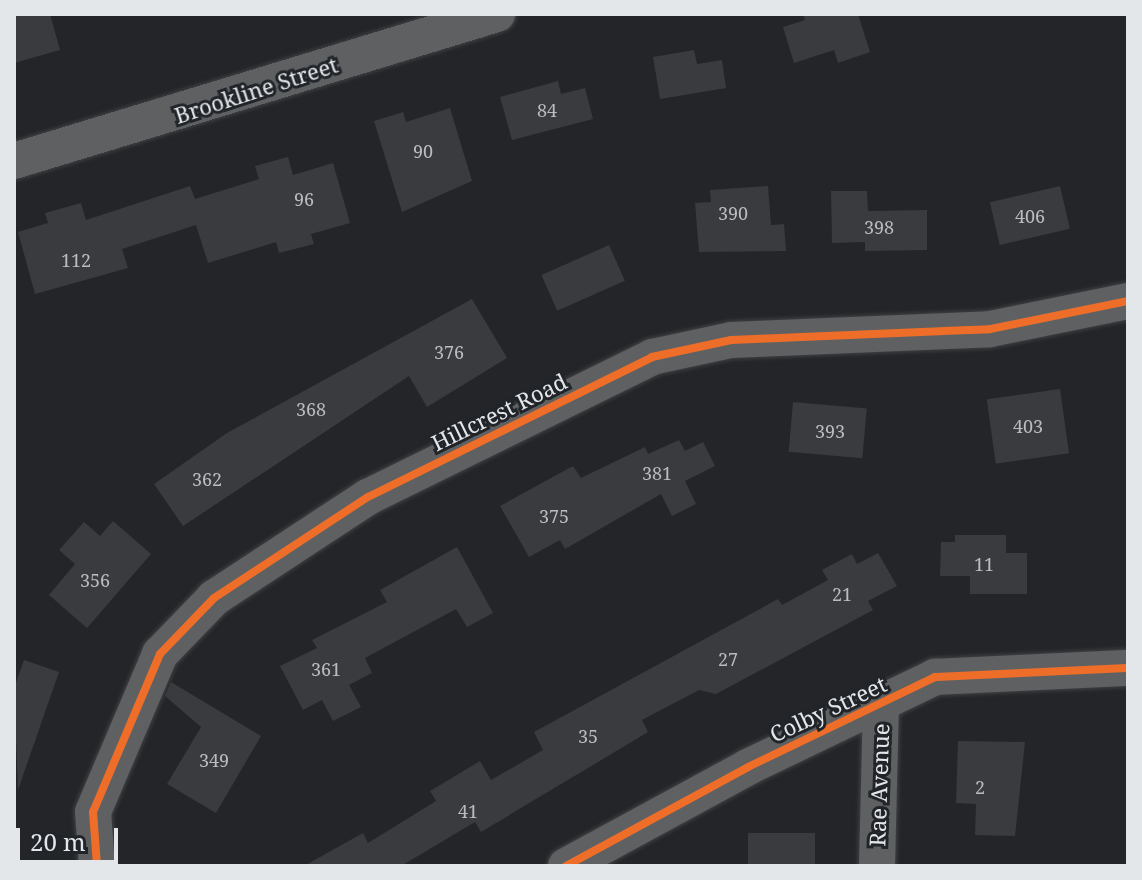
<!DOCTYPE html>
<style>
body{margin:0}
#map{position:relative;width:1142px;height:880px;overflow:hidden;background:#232528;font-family:"Noto Serif",serif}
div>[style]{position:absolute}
.building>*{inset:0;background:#3a3b3e;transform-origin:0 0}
.roads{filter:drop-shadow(0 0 2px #404144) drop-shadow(0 0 2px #404144)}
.minor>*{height:36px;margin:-18px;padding:0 18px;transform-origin:18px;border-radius:18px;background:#5e6062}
.cycleway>*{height:8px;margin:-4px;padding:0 4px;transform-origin:4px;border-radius:4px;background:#ee6e29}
span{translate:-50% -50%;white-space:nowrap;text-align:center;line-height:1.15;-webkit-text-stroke:6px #21252a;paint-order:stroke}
.number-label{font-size:18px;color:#babcbf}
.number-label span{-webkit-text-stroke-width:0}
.street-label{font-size:22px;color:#e4e7ea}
.frame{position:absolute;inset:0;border:16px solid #e4e7ea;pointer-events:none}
.scale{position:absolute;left:16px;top:828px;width:102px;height:36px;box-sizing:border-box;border:4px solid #e4e7ea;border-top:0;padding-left:10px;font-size:24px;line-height:28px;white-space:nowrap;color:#e4e7ea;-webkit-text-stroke:6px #21252a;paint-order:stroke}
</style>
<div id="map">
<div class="building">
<i style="clip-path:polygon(14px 14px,50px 14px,60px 50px,14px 63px)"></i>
<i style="clip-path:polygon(803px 14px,858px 14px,870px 52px,838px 63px,834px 50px,794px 63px,783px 27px,805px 20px)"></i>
<i style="clip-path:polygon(694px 50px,697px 64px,722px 60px,726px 88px,660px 99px,653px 57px)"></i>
<i style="clip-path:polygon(558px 81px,561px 94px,585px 88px,593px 119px,512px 140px,500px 97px)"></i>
<i style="clip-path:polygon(450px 108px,472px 181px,402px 212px,374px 121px,403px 112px,406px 122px)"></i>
<i style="clip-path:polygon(288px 157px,293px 175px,333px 163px,350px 223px,311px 234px,314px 244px,279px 253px,276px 242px,208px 263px,196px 225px,122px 249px,128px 268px,35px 294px,18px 232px,48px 223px,45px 213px,81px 203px,86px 220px,190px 186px,195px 199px,259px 179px,255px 166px)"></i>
<i style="clip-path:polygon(768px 186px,771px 225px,784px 224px,786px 251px,699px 252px,695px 203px,711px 202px,710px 190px)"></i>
<i style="left:1060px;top:186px;width:44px;height:72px;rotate:77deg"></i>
<i style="clip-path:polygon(831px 191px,867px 191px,868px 211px,927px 210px,927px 250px,865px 251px,865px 242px,832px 243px)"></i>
<i style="left:609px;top:245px;width:39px;height:74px;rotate:66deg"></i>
<i style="clip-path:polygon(472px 299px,507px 358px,427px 407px,409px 376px,183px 526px,154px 484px,227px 433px)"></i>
<i style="left:1060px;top:389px;width:65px;height:74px;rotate:82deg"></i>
<i style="left:793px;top:402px;width:74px;height:50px;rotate:5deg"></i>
<i style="clip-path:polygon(679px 440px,685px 451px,703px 442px,715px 466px,685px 481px,696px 504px,672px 516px,661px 494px,565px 549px,560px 540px,529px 557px,500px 506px,573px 466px,581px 478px,645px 447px,648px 454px)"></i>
<i style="clip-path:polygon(113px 521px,151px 554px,87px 628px,49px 595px,75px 564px,59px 550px,84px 522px,100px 536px)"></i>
<i style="clip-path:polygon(955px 535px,1006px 535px,1006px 553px,1027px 553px,1027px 594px,970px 594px,970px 576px,940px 576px,941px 542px,955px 542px)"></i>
<i style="clip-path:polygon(457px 547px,493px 613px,467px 627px,456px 609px,365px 658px,372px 673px,349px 685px,361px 707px,333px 721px,322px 700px,303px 710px,280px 666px,317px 648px,312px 640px,387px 602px,380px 590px)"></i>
<i style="clip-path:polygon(878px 553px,897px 586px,868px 601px,873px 610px,716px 694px,699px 690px,642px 720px,648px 732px,481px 832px,475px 822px,401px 866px,304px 866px,363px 833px,368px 843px,436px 801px,430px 791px,480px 761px,491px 780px,543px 750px,534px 732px,778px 599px,782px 605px,828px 580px,822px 570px,852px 554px,857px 564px)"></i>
<i style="clip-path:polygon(24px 660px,59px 672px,18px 790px,14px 688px)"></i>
<i style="clip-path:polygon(171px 682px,261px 736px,216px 813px,167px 784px,201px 727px,165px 696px)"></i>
<i style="clip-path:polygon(958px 741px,1025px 742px,1015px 836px,975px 835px,976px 804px,956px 803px)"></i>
<i style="left:815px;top:833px;width:33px;height:67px;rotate:90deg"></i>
</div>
<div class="roads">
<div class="minor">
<i style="left:14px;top:161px;width:505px;rotate:-16.93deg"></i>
<i style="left:97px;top:866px;width:54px;rotate:-94.2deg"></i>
<i style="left:93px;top:812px;width:172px;rotate:-67deg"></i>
<i style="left:160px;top:654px;width:78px;rotate:-46deg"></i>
<i style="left:214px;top:598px;width:184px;rotate:-33.3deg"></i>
<i style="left:368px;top:497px;width:317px;rotate:-26.2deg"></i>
<i style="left:652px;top:357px;width:81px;rotate:-12.1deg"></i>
<i style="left:731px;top:340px;width:259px;rotate:-2.4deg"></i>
<i style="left:990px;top:329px;width:141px;rotate:-11.5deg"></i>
<i style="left:566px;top:866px;width:207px;rotate:-28.5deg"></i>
<i style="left:748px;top:767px;width:208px;rotate:-25.7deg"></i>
<i style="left:935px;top:677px;width:193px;rotate:-2.7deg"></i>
<i style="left:877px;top:866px;width:161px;rotate:-88.6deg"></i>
</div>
</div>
<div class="cycleway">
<i style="left:97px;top:866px;width:54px;rotate:-94.2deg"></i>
<i style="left:93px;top:812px;width:172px;rotate:-67deg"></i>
<i style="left:160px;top:654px;width:78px;rotate:-46deg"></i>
<i style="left:214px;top:598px;width:184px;rotate:-33.3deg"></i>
<i style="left:368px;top:497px;width:317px;rotate:-26.2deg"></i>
<i style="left:652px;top:357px;width:81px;rotate:-12.1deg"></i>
<i style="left:731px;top:340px;width:259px;rotate:-2.4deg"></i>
<i style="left:990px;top:329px;width:141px;rotate:-11.5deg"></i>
<i style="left:566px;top:866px;width:207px;rotate:-28.5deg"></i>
<i style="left:748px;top:767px;width:208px;rotate:-25.7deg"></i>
<i style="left:935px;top:677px;width:193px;rotate:-2.7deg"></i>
</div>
<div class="number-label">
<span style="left:547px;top:110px">84</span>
<span style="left:423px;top:151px">90</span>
<span style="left:304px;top:199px">96</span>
<span style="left:733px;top:213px">390</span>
<span style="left:1030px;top:216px">406</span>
<span style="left:879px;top:227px">398</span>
<span style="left:76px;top:260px">112</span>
<span style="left:449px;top:352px">376</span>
<span style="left:311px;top:409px">368</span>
<span style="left:1028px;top:426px">403</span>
<span style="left:830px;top:431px">393</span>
<span style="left:657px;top:473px">381</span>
<span style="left:207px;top:479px">362</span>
<span style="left:554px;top:516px">375</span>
<span style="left:984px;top:564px">11</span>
<span style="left:95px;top:580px">356</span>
<span style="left:842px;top:594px">21</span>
<span style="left:728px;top:659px">27</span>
<span style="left:326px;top:669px">361</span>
<span style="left:588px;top:736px">35</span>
<span style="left:214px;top:760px">349</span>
<span style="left:980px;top:787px">2</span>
<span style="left:468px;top:811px">41</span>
</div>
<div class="street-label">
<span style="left:256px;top:90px;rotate:-18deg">Brookline Street</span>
<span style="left:499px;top:412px;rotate:-26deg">Hillcrest Road</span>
<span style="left:828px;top:709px;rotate:-25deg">Colby Street</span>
<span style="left:879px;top:785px;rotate:-88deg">Rae Avenue</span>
</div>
<div class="frame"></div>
<div class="scale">20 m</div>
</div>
